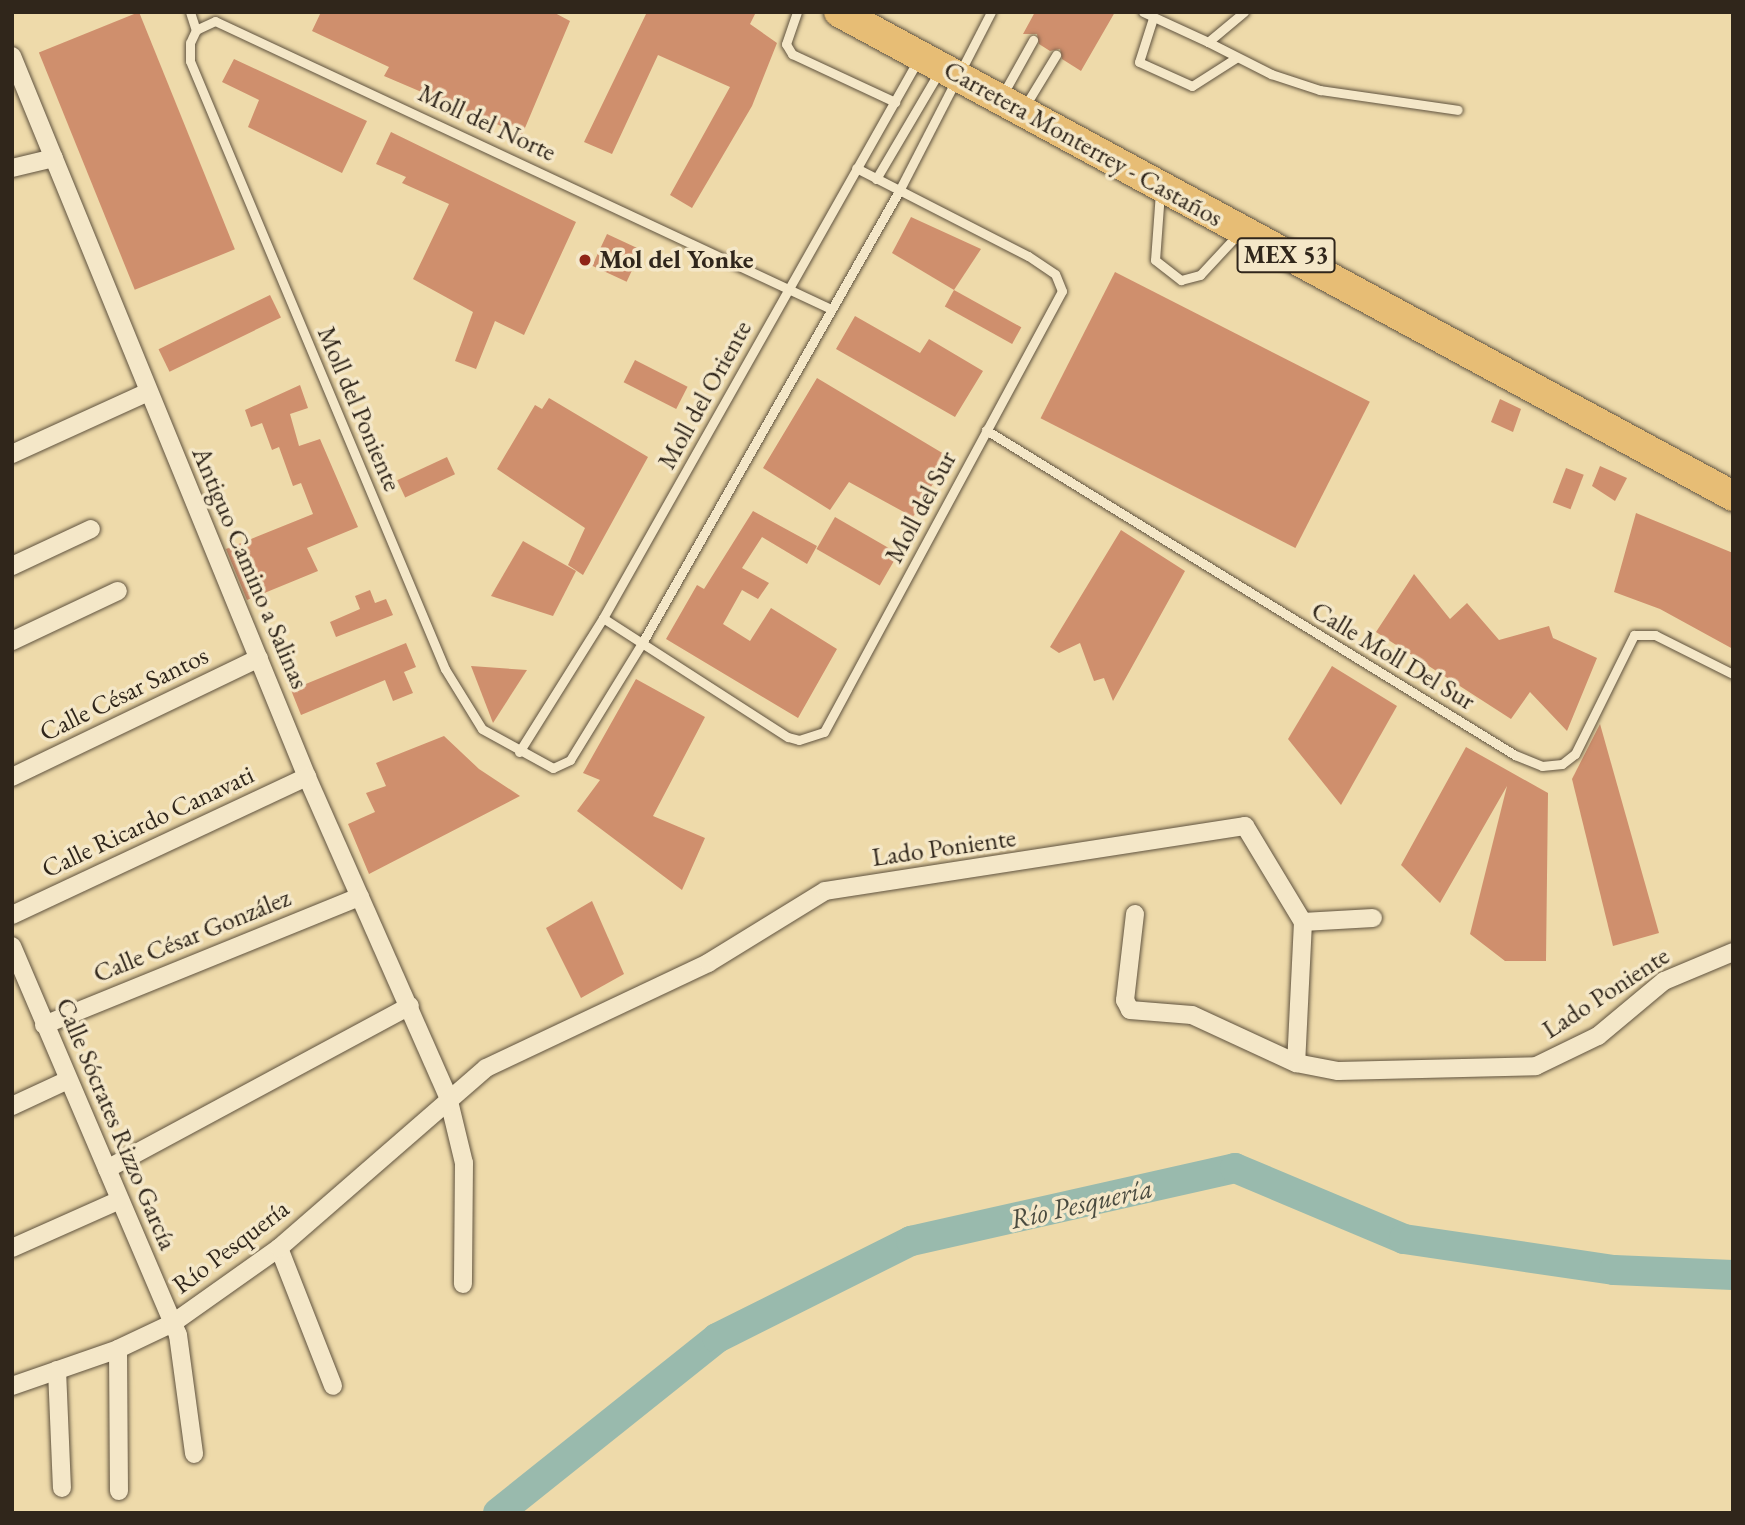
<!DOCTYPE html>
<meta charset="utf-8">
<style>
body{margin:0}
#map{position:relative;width:1745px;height:1525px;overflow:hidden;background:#eedaaa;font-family:"EB Garamond",serif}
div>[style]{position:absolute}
.river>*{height:30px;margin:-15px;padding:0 15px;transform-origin:15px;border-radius:15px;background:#99baad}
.building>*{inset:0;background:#cf8f6d;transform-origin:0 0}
.roads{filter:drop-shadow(0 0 2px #60533f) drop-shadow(0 0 2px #60533f)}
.service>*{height:9px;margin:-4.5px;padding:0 4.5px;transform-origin:4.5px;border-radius:4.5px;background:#f4e7c8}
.minor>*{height:18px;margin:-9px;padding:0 9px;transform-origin:9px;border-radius:9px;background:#f4e7c8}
.primary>*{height:30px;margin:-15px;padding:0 15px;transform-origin:15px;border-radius:15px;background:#e7bd75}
.dots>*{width:19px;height:19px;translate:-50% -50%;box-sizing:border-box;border:4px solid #f4e7c8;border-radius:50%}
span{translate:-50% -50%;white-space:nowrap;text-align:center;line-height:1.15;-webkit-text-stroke:7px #f4e7c8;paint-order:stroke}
.shield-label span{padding:2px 5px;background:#f4e7c8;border:2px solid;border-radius:5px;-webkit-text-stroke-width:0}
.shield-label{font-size:24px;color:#30261b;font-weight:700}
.street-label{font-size:26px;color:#30261b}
.poi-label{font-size:26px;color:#30261b;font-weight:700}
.left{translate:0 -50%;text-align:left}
.water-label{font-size:28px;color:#4a4b40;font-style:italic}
.frame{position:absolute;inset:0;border:14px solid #30261b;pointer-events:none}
</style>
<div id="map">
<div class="river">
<i style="left:498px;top:1513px;width:280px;rotate:-38.6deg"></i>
<i style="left:717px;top:1338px;width:217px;rotate:-26.6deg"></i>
<i style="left:911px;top:1241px;width:332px;rotate:-12.7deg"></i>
<i style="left:1235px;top:1168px;width:183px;rotate:22.8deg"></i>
<i style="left:1404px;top:1239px;width:212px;rotate:8.4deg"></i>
<i style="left:1614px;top:1270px;width:119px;rotate:2.4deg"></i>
</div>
<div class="building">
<i style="left:139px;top:12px;width:256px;height:108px;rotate:68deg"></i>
<i style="clip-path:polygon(321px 12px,553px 12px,570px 21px,522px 135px,384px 76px,389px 67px,312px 31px)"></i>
<i style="clip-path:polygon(647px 12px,756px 12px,750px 24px,777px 43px,752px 106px,692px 208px,670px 195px,730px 87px,658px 55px,612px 154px,584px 142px)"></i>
<i style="clip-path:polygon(1035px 12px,1115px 12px,1081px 71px,1062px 59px,1060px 49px,1050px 51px,1039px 44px,1037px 34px,1023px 34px)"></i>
<i style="clip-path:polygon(234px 59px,367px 121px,342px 173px,248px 127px,259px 100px,222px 82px)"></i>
<i style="clip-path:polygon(391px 132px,576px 222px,524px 335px,495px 321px,476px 369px,455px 361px,473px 312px,413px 279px,449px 204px,402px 183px,406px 177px,376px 164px)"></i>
<i style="clip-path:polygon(911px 217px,981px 249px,954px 290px,892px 253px)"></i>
<i style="left:607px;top:234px;width:38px;height:35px;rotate:25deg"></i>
<i style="left:1115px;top:272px;width:286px;height:164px;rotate:27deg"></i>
<i style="left:954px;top:290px;width:77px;height:19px;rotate:29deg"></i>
<i style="left:270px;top:295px;width:25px;height:124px;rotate:64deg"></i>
<i style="clip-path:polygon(855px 316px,920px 353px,929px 339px,983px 371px,955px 417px,836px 349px)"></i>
<i style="left:635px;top:360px;width:59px;height:25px;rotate:27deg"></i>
<i style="clip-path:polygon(817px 378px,949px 457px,913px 517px,849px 482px,830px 510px,763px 468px)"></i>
<i style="clip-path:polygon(300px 385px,308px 408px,290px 414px,299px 446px,320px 439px,358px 527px,307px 548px,318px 571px,247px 600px,226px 549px,313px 514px,301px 483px,293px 486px,279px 447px,272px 450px,262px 423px,251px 427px,245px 410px)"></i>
<i style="clip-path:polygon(549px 398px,648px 457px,583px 575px,568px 565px,585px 528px,497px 469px,535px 405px,542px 409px)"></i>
<i style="clip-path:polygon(1500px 399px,1521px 409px,1513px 432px,1491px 422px)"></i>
<i style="left:447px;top:457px;width:19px;height:55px;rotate:65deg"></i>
<i style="clip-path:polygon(1600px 466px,1627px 478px,1615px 501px,1592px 486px)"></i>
<i style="left:1566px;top:468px;width:19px;height:37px;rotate:21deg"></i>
<i style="clip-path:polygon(753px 511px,817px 546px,807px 564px,762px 537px,742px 568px,769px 583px,758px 599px,742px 590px,723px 624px,750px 641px,771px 608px,837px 649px,798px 718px,666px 639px,697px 585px,704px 589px)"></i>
<i style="clip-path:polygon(1636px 513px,1733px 553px,1733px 649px,1660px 609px,1614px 592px)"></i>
<i style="left:835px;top:517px;width:73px;height:37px;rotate:30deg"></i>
<i style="clip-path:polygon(1121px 530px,1185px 571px,1113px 701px,1104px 678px,1094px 681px,1080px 643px,1059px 653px,1050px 647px)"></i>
<i style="clip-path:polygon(523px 541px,576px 571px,553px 616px,491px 596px)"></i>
<i style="clip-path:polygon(1414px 574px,1450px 619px,1467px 603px,1499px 640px,1549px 626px,1553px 638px,1597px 658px,1567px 731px,1530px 692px,1511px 719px,1376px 632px)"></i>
<i style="clip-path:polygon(370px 590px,375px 603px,386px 599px,393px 615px,336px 637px,330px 622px,360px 609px,355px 596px)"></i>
<i style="clip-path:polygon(406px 643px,416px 667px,404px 672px,413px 693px,393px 701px,385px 680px,301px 715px,291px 690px)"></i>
<i style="clip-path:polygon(471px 666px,527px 670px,493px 723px)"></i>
<i style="clip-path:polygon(1332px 666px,1397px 706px,1341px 805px,1288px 739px)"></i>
<i style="clip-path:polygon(636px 679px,705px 717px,653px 816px,705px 838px,682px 890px,577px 811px,600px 780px,583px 773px)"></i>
<i style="clip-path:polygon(1600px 724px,1659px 933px,1613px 946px,1572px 779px)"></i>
<i style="clip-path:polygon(444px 736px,479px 769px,520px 796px,369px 874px,348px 824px,375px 812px,366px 793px,386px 786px,376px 763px)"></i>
<i style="clip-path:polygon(1466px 747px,1548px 793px,1546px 961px,1505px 961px,1470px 934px,1507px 786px,1440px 903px,1401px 865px)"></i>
<i style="clip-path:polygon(592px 901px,624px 974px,581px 998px,546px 928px)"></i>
</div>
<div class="roads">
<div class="service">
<i style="left:190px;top:12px;width:19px;rotate:72deg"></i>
<i style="left:797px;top:12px;width:34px;rotate:109deg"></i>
<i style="left:786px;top:44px;width:12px;rotate:59deg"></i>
<i style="left:792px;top:54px;width:114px;rotate:25deg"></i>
<i style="left:1143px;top:12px;width:72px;rotate:24.8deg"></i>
<i style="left:1208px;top:42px;width:47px;rotate:-39.8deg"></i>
<i style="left:1153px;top:18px;width:46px;rotate:107.7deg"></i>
<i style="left:1139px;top:62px;width:58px;rotate:24.4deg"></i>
<i style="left:1192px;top:86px;width:52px;rotate:-32.5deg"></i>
<i style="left:1208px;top:42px;width:71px;rotate:26.9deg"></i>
<i style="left:1271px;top:74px;width:52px;rotate:18.1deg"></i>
<i style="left:1320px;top:90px;width:139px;rotate:8.2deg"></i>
<i style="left:1003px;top:94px;width:62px;rotate:-60.9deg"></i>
<i style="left:1025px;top:106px;width:60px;rotate:-58.7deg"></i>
<i style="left:876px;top:179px;width:124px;rotate:-59.5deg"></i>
<i style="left:1160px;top:192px;width:68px;rotate:94.2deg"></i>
<i style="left:1155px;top:260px;width:33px;rotate:38deg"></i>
<i style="left:1181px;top:280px;width:20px;rotate:-15deg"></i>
<i style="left:1200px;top:275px;width:57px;rotate:-47.1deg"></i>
<i style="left:831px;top:309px;width:680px;rotate:-154.94deg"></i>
<i style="left:215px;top:21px;width:21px;rotate:155deg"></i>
<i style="left:196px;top:30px;width:14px;rotate:115deg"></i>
<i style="left:190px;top:43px;width:18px;rotate:90deg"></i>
<i style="left:190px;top:61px;width:659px;rotate:67.25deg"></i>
<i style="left:445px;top:669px;width:70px;rotate:58.3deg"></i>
<i style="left:482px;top:729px;width:81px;rotate:28.8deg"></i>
<i style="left:553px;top:768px;width:19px;rotate:-25deg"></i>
<i style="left:570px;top:760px;width:137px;rotate:-58.4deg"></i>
<i style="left:642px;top:643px;width:520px;rotate:-60.38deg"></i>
<i style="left:899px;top:191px;width:201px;rotate:-62.8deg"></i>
<i style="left:986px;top:430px;width:621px;rotate:31.57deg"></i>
<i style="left:1515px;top:755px;width:29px;rotate:22deg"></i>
<i style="left:1542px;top:766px;width:20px;rotate:-6deg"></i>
<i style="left:1562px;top:764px;width:16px;rotate:-38deg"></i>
<i style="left:1575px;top:754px;width:133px;rotate:-63.6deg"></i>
<i style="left:1634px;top:635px;width:21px"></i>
<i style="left:1655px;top:635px;width:87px;rotate:26.6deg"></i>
<i style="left:603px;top:618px;width:220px;rotate:32.8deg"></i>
<i style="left:788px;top:737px;width:11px;rotate:15deg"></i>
<i style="left:799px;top:740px;width:26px;rotate:-18deg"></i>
<i style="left:824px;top:732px;width:501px;rotate:-61.65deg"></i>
<i style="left:1062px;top:291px;width:18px;rotate:-112deg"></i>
<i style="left:1055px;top:274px;width:32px;rotate:-146deg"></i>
<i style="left:1028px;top:256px;width:193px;rotate:-152.9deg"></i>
<i style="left:519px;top:752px;width:158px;rotate:-57.9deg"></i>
<i style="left:603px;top:618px;width:641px;rotate:-60.55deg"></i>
</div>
<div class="minor">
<i style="left:12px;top:56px;width:779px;rotate:67.75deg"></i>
<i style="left:307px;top:777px;width:350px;rotate:66.2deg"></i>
<i style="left:448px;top:1097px;width:68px;rotate:76.4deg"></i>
<i style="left:464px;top:1163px;width:121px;rotate:90.5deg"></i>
<i style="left:12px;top:168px;width:43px;rotate:-13.4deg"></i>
<i style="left:12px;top:454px;width:149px;rotate:-24.5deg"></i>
<i style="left:12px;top:566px;width:87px;rotate:-25.1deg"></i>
<i style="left:12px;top:641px;width:117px;rotate:-25.3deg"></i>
<i style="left:12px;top:777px;width:274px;rotate:-25.7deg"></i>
<i style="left:1135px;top:914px;width:87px;rotate:96.6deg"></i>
<i style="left:1125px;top:1000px;width:11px;rotate:63deg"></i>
<i style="left:1130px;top:1010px;width:62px;rotate:4.6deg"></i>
<i style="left:1192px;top:1015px;width:115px;rotate:24.8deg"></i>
<i style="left:1296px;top:1063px;width:43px;rotate:10.8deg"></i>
<i style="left:1338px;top:1071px;width:198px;rotate:-1.4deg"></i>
<i style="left:1536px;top:1066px;width:69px;rotate:-25.8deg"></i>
<i style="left:1598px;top:1036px;width:86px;rotate:-39.8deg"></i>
<i style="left:1664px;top:981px;width:75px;rotate:-22.8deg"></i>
<i style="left:12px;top:915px;width:326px;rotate:-25.1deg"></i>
<i style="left:1303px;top:922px;width:70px;rotate:-3.3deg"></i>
<i style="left:12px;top:946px;width:423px;rotate:66.9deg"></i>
<i style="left:178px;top:1335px;width:120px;rotate:82.3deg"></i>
<i style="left:44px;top:1025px;width:341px;rotate:-22.1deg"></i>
<i style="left:12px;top:1106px;width:62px;rotate:-24.9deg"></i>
<i style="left:107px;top:1169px;width:344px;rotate:-28.3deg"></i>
<i style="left:12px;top:1248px;width:118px;rotate:-24deg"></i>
<i style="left:279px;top:1248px;width:148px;rotate:68.6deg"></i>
<i style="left:118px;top:1349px;width:142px;rotate:89.6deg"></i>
<i style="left:57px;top:1370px;width:118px;rotate:87.6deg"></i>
<i style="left:12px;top:1386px;width:112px;rotate:-19.2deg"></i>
<i style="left:118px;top:1349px;width:61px;rotate:-25.3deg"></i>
<i style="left:173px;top:1323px;width:130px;rotate:-35.3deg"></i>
<i style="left:279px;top:1248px;width:274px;rotate:-41deg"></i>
<i style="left:486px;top:1068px;width:246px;rotate:-25.3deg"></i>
<i style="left:708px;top:963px;width:137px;rotate:-31.6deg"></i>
<i style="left:825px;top:891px;width:425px;rotate:-8.8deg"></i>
<i style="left:1245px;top:826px;width:112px;rotate:58.9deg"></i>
<i style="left:1303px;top:922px;width:141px;rotate:92.8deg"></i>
</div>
<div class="primary">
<i style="left:839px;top:12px;width:1017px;rotate:28.43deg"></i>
</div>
</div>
<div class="dots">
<i style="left:585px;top:260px;background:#8f2418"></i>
</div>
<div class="shield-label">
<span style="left:1286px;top:255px">MEX 53</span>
</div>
<div class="street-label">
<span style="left:487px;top:123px;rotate:25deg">Moll del Norte</span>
<span style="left:1083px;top:144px;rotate:29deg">Carretera Monterrey - Castaños</span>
<span style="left:705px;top:395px;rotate:-61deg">Moll del Oriente</span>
<span style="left:359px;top:409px;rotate:67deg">Moll del Poniente</span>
<span style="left:921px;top:507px;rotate:-62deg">Moll del Sur</span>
<span style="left:250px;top:568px;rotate:67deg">Antiguo Camino a Salinas</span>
<span style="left:1393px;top:656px;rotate:31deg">Calle Moll Del Sur</span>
<span style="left:124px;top:694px;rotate:-26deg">Calle César Santos</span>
<span style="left:148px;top:822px;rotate:-25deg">Calle Ricardo Canavati</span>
<span style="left:944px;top:848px;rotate:-8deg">Lado Poniente</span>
<span style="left:192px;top:936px;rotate:-22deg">Calle César González</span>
<span style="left:1606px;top:993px;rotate:-33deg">Lado Poniente</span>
<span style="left:116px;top:1124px;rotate:67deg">Calle Sócrates Rizzo García</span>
<span style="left:231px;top:1247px;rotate:-37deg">Río Pesquería</span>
</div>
<div class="poi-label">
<span class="left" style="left:599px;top:260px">Mol del Yonke</span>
</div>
<div class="water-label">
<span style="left:1081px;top:1203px;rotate:-13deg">Río Pesquería</span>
</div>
<div class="frame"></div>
</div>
